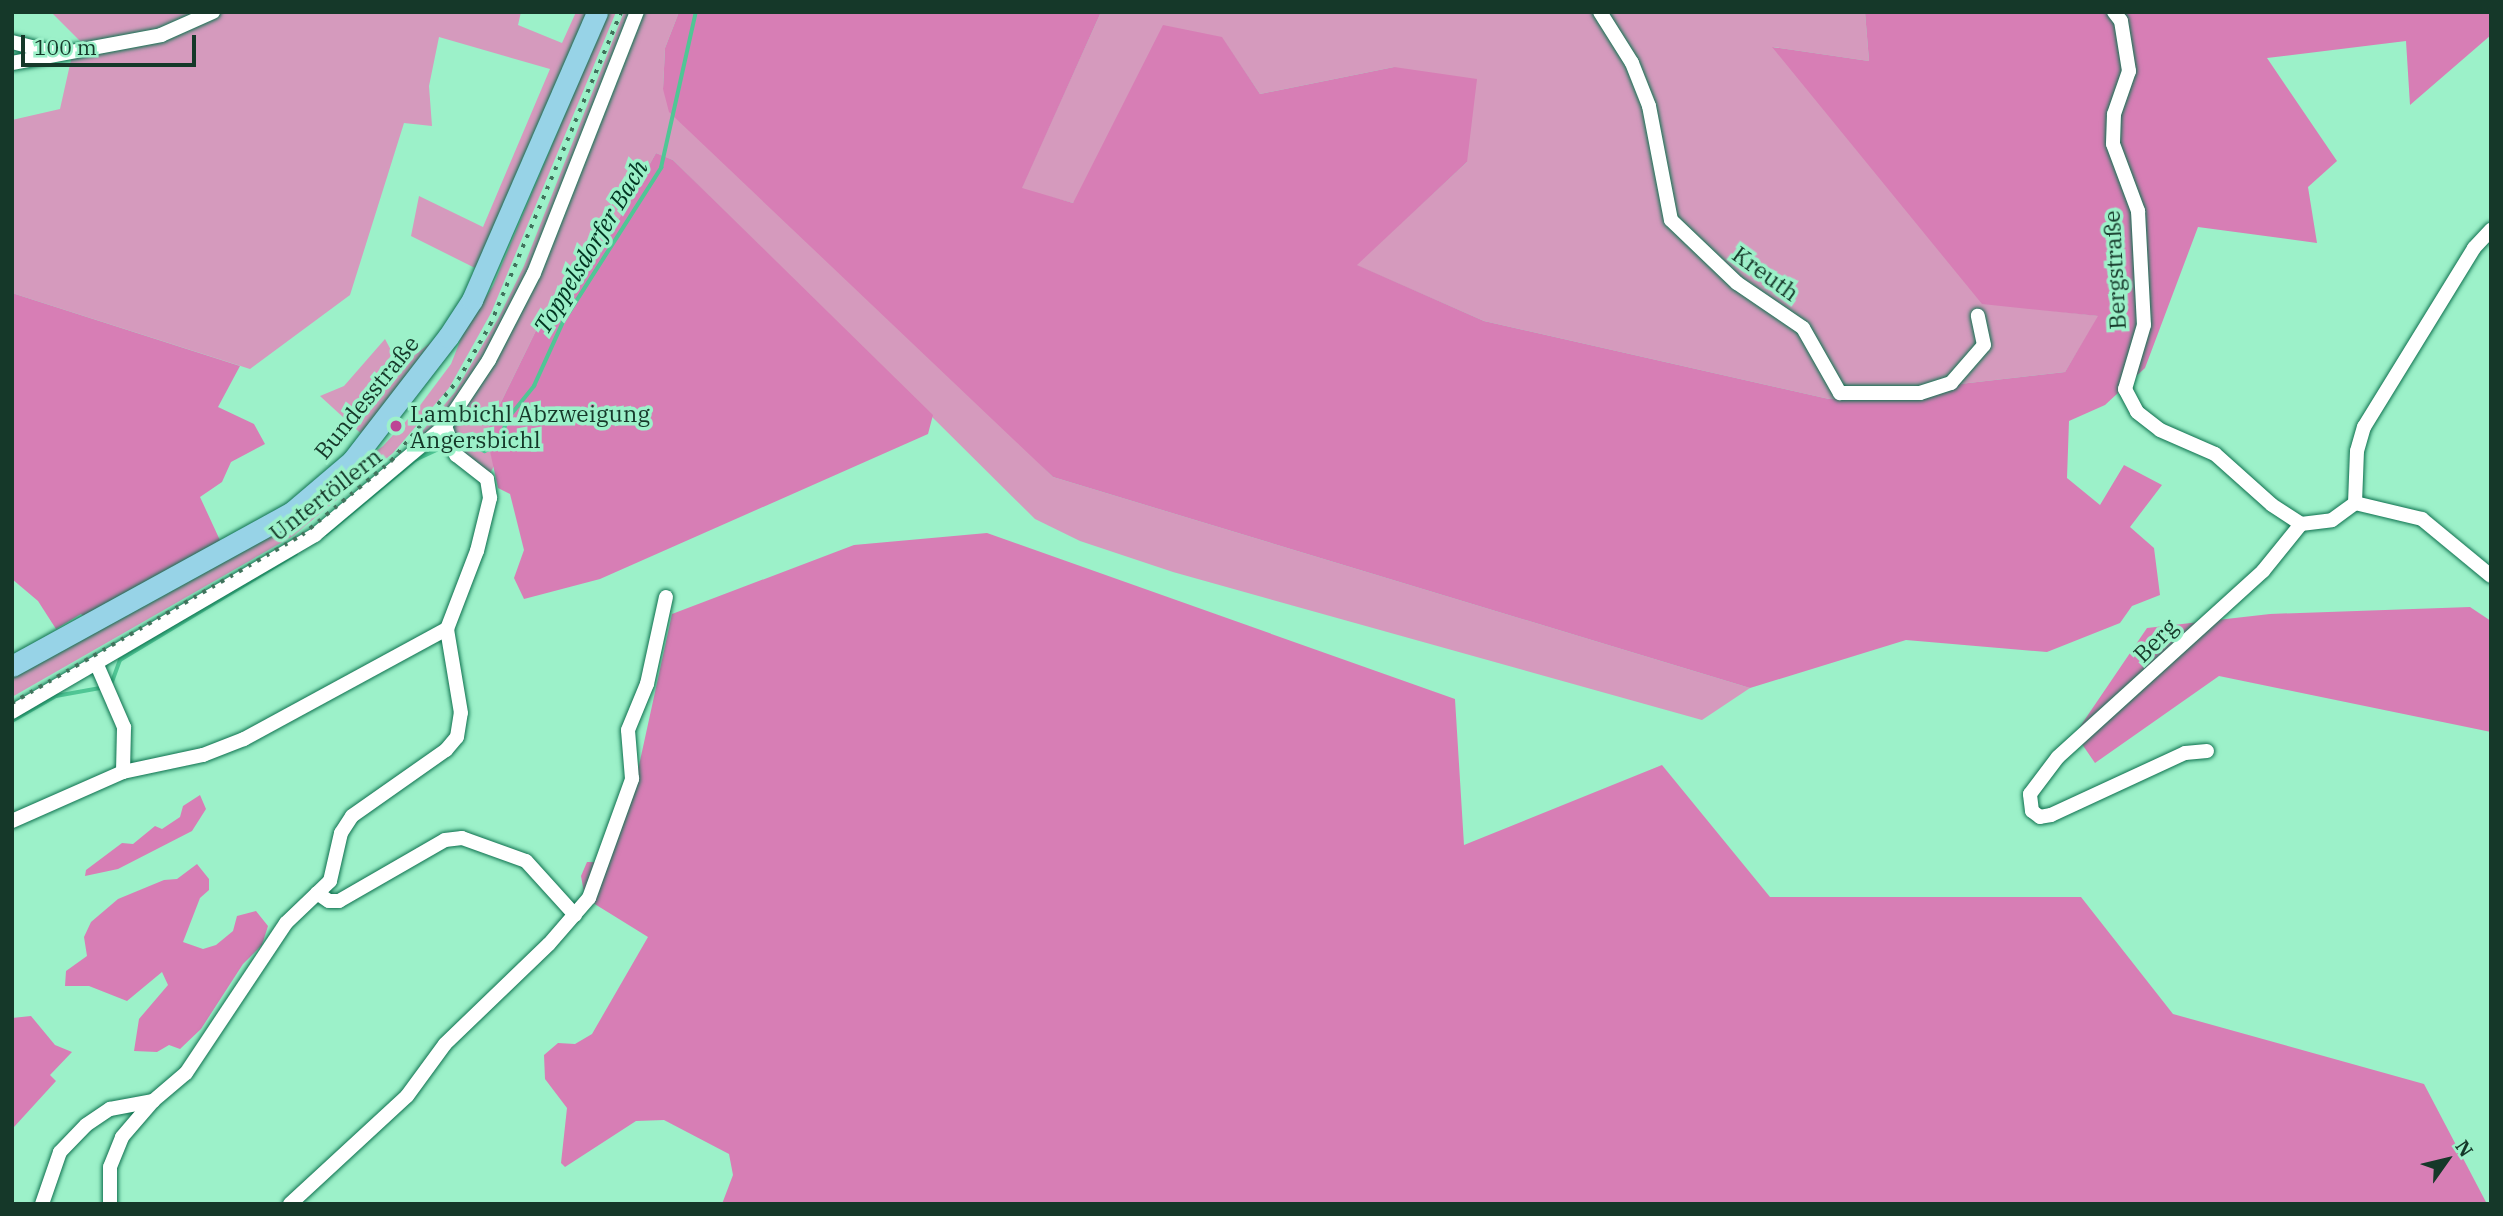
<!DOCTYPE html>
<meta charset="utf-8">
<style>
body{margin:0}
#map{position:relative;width:2503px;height:1216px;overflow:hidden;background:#9cf1c9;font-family:"IBM Plex Serif",serif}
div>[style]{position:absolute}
.green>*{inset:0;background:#d59abd}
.forest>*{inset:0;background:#d77eb5}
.stream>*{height:3.5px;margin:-1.75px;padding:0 1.75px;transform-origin:1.75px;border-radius:1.75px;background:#50c695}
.roads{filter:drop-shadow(0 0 2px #0d704e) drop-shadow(0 0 2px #0d704e)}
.street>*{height:14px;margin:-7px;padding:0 7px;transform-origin:7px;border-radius:7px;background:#fff}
.primary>*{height:21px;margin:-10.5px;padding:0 10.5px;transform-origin:10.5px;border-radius:10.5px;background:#97d3e7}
.rail>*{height:3.5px;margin-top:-1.75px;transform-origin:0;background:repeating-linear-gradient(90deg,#40735c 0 3.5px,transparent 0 10.5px)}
.dots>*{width:19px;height:19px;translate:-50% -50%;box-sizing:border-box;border:4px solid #9cf1c9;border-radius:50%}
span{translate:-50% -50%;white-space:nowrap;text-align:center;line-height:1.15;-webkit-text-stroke:7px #9cf1c9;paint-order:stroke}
.street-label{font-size:23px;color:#153829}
.poi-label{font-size:23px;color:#153829}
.left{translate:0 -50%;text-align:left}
.water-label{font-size:24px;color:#003421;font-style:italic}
.frame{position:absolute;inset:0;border:14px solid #153829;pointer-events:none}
.north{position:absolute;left:2412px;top:1125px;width:70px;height:70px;-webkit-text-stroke:5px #9cf1c9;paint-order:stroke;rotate:56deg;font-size:19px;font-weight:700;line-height:28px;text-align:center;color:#153829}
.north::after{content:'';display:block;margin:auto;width:24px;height:32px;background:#153829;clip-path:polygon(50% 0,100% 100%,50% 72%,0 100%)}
.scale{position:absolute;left:21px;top:35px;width:175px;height:32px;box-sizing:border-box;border:4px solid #153829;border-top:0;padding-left:9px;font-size:21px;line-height:24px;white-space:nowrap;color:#153829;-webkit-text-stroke:5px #9cf1c9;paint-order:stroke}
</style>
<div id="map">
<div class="green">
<i style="clip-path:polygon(51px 12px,521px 12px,518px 25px,562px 43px,576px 12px,597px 12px,485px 273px,411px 236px,419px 196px,483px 227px,550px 69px,439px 37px,429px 86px,432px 126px,404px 123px,350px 295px,250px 369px,12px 293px,12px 120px,60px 109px,73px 51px,87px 48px)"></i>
<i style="clip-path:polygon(608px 12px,616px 12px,491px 313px,449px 388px,393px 453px,293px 536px,12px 697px,12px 676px,358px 465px,383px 446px,418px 408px,451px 364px,464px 331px,493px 286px)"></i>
<i style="clip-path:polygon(624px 12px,679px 12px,665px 48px,663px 89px,1053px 477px,1750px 688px,1702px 720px,1173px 572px,1080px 541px,1035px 519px,673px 160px,656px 153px,602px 249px,549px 304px,486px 433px,494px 466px,487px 479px,462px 462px,445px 427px,405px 452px,455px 392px,499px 317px,524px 266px)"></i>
<i style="clip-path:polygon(1101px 12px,1865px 12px,1869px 61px,1773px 47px,1982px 303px,2099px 316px,2065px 372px,1829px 399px,1484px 321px,1356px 265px,1467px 162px,1394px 67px,1260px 94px,1222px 38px,1073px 203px,1021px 189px)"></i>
<i style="clip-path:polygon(461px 318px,368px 440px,320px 396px,344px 386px,385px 339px,400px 367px)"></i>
</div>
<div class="forest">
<i style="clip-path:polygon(679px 12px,1101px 12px,1022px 188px,1073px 203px,1163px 25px,1222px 37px,1260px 94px,1394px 67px,1477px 79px,1467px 162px,1357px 265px,1484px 321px,1829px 399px,2065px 372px,2098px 316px,1982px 304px,1772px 47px,1869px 61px,1865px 12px,2491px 12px,2491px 35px,2410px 105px,2406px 41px,2267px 58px,2337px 161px,2308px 187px,2317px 243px,2198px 227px,2145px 368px,2105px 405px,2069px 421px,2067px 478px,2100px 505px,2124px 465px,2162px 485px,2130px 527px,2154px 548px,2160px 595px,2132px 606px,2120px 623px,2047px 652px,1906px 640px,1750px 688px,1053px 477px,669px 112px,663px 89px,665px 48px)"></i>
<i style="clip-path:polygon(656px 153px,673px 160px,933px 415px,928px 434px,600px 579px,524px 599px,514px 578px,524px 550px,510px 494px,498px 488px,486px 433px,549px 304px,602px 249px)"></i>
<i style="clip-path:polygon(12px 293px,240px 366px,218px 407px,254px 424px,265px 444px,231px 462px,222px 482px,200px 497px,224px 549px,91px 623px,81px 614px,56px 629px,38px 601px,12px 579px)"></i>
<i style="clip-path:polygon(987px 533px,1455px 699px,1464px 845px,1662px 765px,1770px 897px,2081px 897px,2173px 1014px,2424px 1084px,2487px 1204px,722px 1204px,733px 1175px,729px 1154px,664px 1120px,636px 1121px,565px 1167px,561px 1163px,567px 1108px,545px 1079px,544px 1055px,558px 1043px,575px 1044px,592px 1034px,648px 937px,585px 898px,581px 876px,587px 862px,601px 862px,633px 793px,672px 614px,854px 545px)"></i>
<i style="clip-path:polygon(2470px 607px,2491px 621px,2491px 732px,2219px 676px,2095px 763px,2075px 734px,2147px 628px,2270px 614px)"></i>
<i style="clip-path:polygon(200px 795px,206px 809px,192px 831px,118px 869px,85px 876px,86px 870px,122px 843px,133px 844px,155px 826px,162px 829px,180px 817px,183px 806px)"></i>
<i style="clip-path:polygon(197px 864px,209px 879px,209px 890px,200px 898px,183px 942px,203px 949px,216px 945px,233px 931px,237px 916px,256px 911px,268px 926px,262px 945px,243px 964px,201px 1029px,180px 1049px,169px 1045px,157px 1052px,134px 1051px,139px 1019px,168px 985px,162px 972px,127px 1001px,89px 986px,65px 986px,66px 971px,87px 956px,84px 937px,91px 922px,118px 899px,164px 880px,177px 879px)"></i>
<i style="clip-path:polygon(31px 1016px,55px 1045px,72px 1052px,50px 1075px,56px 1081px,14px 1127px,12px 1018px)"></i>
</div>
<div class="stream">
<i style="left:457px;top:443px;width:8px;rotate:-14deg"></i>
<i style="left:465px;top:441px;width:22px;rotate:27deg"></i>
<i style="left:485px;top:451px;width:13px;rotate:-23deg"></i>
<i style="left:497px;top:446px;width:31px;rotate:-68deg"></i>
<i style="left:509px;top:417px;width:40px;rotate:-51deg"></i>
<i style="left:534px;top:386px;width:70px;rotate:-65.6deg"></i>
<i style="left:563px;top:322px;width:183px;rotate:-57.5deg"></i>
<i style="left:661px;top:168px;width:160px;rotate:-77.4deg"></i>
<i style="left:326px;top:534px;width:116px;rotate:-39.7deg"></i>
<i style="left:415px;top:460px;width:33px;rotate:-25deg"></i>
<i style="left:112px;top:682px;width:23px;rotate:-70deg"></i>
<i style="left:120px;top:660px;width:205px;rotate:-31.1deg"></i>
<i style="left:12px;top:721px;width:51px;rotate:-29.6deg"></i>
<i style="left:56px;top:696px;width:46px;rotate:-10.1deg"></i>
</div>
<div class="roads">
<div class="street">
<i style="left:1600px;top:12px;width:60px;rotate:57.9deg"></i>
<i style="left:1632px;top:63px;width:46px;rotate:68.4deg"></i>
<i style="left:1649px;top:106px;width:116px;rotate:79.1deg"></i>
<i style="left:1671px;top:220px;width:91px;rotate:43.7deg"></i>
<i style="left:1737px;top:283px;width:80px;rotate:34.3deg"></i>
<i style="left:1803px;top:328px;width:75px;rotate:60.4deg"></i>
<i style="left:1840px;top:393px;width:80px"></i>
<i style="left:1920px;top:393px;width:33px;rotate:-18deg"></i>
<i style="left:1951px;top:383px;width:50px;rotate:-49deg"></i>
<i style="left:1984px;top:345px;width:30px;rotate:-102deg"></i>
<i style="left:2114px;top:12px;width:11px;rotate:52deg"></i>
<i style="left:2121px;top:21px;width:51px;rotate:80.9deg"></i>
<i style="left:2129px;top:71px;width:46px;rotate:109.2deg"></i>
<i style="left:2114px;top:114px;width:30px;rotate:92deg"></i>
<i style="left:2113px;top:144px;width:72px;rotate:69.5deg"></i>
<i style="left:2138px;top:211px;width:114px;rotate:87deg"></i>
<i style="left:2144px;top:325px;width:67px;rotate:106.5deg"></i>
<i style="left:2125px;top:389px;width:26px;rotate:62deg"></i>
<i style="left:2137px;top:412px;width:29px;rotate:38deg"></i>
<i style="left:2160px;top:430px;width:60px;rotate:23.6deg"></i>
<i style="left:2215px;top:454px;width:76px;rotate:41.8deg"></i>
<i style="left:2272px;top:505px;width:35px;rotate:33deg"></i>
<i style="left:12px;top:42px;width:44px;rotate:14.3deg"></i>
<i style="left:12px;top:63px;width:152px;rotate:-10.6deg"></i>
<i style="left:161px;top:35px;width:57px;rotate:-23.9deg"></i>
<i style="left:2355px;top:503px;width:52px;rotate:-87.8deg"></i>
<i style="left:2357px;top:451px;width:25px;rotate:-74deg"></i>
<i style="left:2364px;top:427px;width:210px;rotate:-58.4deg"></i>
<i style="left:2474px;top:248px;width:25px;rotate:-47deg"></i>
<i style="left:2355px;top:503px;width:69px;rotate:13.4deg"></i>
<i style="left:2422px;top:519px;width:89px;rotate:39.6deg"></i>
<i style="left:12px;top:712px;width:351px;rotate:-30.3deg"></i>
<i style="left:315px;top:535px;width:170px;rotate:-40deg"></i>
<i style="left:445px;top:426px;width:79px;rotate:-56.3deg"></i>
<i style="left:489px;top:360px;width:98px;rotate:-62.7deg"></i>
<i style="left:534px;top:273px;width:281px;rotate:-68.5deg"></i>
<i style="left:2207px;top:751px;width:22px;rotate:175deg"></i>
<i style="left:2185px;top:753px;width:148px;rotate:155.2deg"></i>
<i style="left:2051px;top:815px;width:11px;rotate:170deg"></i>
<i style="left:2040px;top:817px;width:10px;rotate:-143deg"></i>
<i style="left:2032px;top:811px;width:17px;rotate:-97deg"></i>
<i style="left:2030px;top:794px;width:46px;rotate:-52.9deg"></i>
<i style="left:2058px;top:757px;width:277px;rotate:-42.2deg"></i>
<i style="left:2263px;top:571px;width:60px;rotate:-51deg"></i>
<i style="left:2301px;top:524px;width:31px;rotate:-7deg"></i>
<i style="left:2332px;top:520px;width:29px;rotate:-36deg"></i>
<i style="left:123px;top:772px;width:82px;rotate:-12deg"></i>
<i style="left:203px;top:755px;width:44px;rotate:-21.3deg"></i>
<i style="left:244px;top:739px;width:231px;rotate:-28.5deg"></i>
<i style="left:12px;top:821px;width:121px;rotate:-23.8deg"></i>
<i style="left:123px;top:772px;width:45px;rotate:-88.7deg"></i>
<i style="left:124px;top:727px;width:68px;rotate:-113.5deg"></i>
<i style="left:317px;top:893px;width:14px;rotate:34deg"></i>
<i style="left:329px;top:901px;width:10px"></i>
<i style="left:339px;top:901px;width:122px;rotate:-29.9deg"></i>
<i style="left:445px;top:840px;width:17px;rotate:-7deg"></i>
<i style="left:462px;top:838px;width:68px;rotate:19.8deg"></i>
<i style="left:526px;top:861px;width:73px;rotate:47.8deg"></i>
<i style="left:42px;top:1204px;width:55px;rotate:-70.9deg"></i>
<i style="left:60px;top:1152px;width:37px;rotate:-46deg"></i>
<i style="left:86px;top:1125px;width:29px;rotate:-34deg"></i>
<i style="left:110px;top:1109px;width:44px;rotate:-10.5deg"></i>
<i style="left:110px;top:1204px;width:37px;rotate:-90deg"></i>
<i style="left:110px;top:1167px;width:32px;rotate:-68deg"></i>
<i style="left:122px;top:1137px;width:48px;rotate:-49.3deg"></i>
<i style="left:153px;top:1101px;width:43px;rotate:-40.3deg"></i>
<i style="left:186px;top:1073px;width:180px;rotate:-56.3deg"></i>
<i style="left:286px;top:923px;width:61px;rotate:-43.7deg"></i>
<i style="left:330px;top:881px;width:49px;rotate:-77.1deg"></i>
<i style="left:341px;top:833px;width:20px;rotate:-57deg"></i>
<i style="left:352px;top:816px;width:115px;rotate:-35.1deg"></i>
<i style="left:446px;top:750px;width:17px;rotate:-50deg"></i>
<i style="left:457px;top:737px;width:24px;rotate:-81deg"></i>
<i style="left:461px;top:713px;width:85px;rotate:-99.5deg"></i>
<i style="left:447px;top:629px;width:84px;rotate:-69deg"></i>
<i style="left:477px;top:551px;width:55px;rotate:-76.2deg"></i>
<i style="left:490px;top:498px;width:19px;rotate:-99deg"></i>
<i style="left:487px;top:479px;width:39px;rotate:-142deg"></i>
<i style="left:456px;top:455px;width:31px;rotate:-111deg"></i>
<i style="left:290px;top:1204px;width:159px;rotate:-42.7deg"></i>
<i style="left:407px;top:1096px;width:64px;rotate:-53.8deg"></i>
<i style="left:445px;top:1044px;width:144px;rotate:-43.9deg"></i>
<i style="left:549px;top:944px;width:61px;rotate:-49deg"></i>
<i style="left:589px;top:898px;width:127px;rotate:-70.1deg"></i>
<i style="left:632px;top:779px;width:49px;rotate:-94.7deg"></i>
<i style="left:628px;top:730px;width:50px;rotate:-67.6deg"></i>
<i style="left:647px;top:684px;width:89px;rotate:-77.7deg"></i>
</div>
<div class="primary">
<i style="left:12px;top:666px;width:320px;rotate:-28.8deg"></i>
<i style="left:292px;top:512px;width:79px;rotate:-40.4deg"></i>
<i style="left:352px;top:461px;width:157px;rotate:-52.3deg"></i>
<i style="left:448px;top:337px;width:44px;rotate:-57deg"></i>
<i style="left:472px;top:300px;width:314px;rotate:-66.5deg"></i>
</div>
</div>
<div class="rail">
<i style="left:12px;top:703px;width:335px;rotate:-30.1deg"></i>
<i style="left:302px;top:535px;width:116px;rotate:-39.7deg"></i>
<i style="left:391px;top:461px;width:105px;rotate:-50.4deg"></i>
<i style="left:458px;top:380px;width:64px;rotate:-59.8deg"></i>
<i style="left:490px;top:325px;width:339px;rotate:-67.3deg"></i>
</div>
<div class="dots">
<i style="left:396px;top:426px;background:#bd4395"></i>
</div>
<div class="street-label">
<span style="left:2114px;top:270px;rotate:-93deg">Bergstraße</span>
<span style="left:1766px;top:273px;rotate:36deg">Kreuth</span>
<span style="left:366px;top:397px;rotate:-51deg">Bundesstraße</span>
<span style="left:325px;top:494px;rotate:-38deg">Untertöllern</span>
<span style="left:2155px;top:640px;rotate:-45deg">Berg</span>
</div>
<div class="poi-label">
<span class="left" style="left:410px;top:426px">Lambichl Abzweigung<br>Angersbichl</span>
</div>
<div class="water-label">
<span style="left:591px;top:247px;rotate:-59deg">Toppelsdorfer Bach</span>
</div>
<div class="frame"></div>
<div class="north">N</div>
<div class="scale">100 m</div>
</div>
